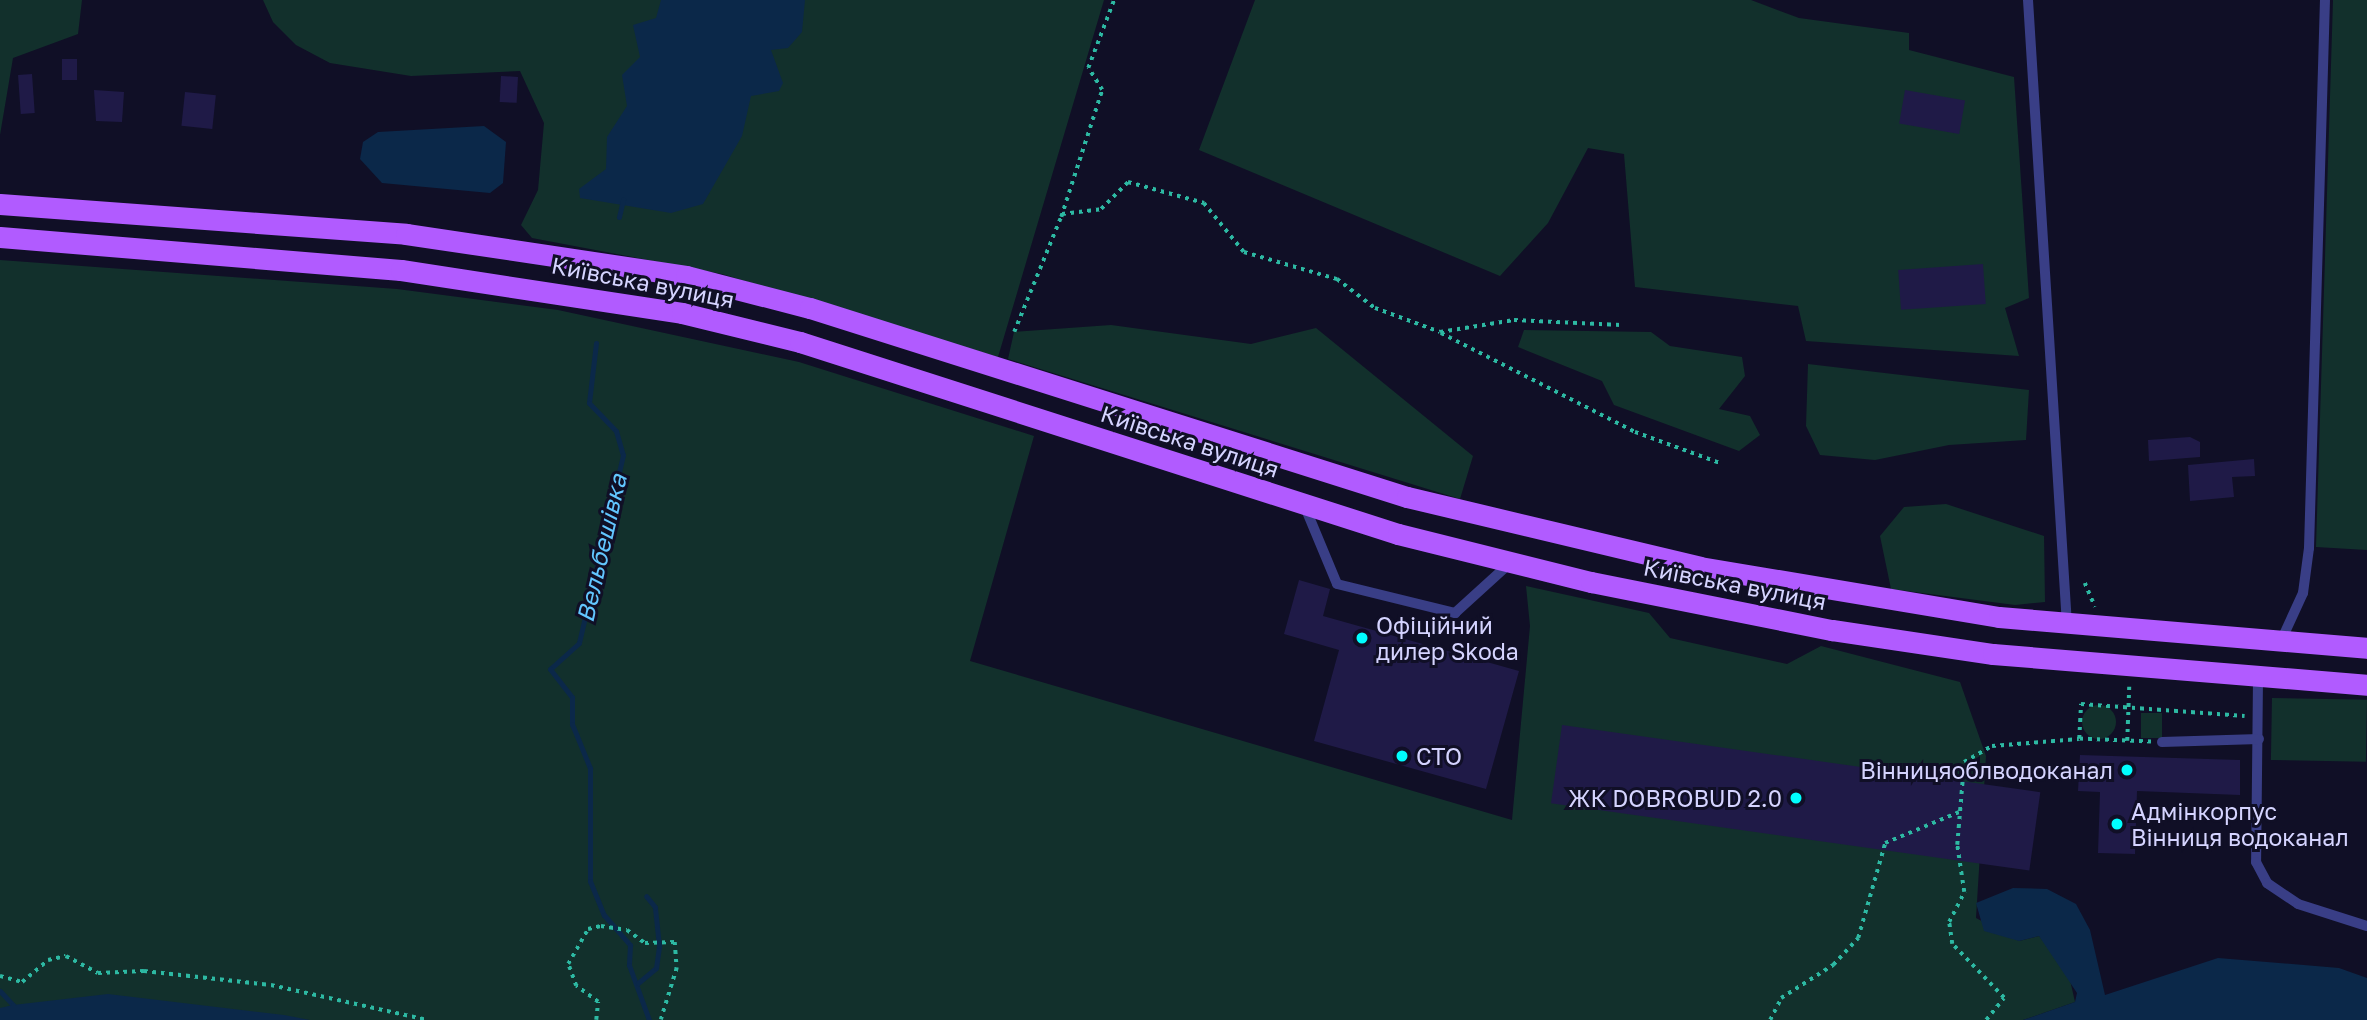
<!DOCTYPE html>
<meta charset="utf-8">
<style>
body{margin:0}
#map{position:relative;width:2367px;height:1020px;overflow:hidden;background:#100f26;font-family:"Golos Text",sans-serif}
div>[style]{position:absolute}
.green>*{inset:0;background:#12302c;transform-origin:0 0}
.round{border-radius:50%}
.water>*{inset:0;background:#0b2849}
.stream>*{height:5px;margin:-2.5px;padding:0 2.5px;transform-origin:2.5px;border-radius:2.5px;background:#0b2849}
.building>*{inset:0;background:#1f1a47;transform-origin:0 0}
.path>*{height:3.5px;margin-top:-1.75px;transform-origin:0;background:repeating-linear-gradient(90deg,#2db9a3 0 3.5px,transparent 0 8.5px)}
.lane>*{height:10px;margin:-5px;padding:0 5px;transform-origin:5px;border-radius:5px;background:#393e86}
.primary>*{height:21px;margin:-10.5px;padding:0 10.5px;transform-origin:10.5px;border-radius:10.5px;background:#b15bff}
.dots>*{width:19px;height:19px;translate:-50% -50%;box-sizing:border-box;border:4px solid #100f26;border-radius:50%}
span{translate:-50% -50%;white-space:nowrap;text-align:center;line-height:1.15;-webkit-text-stroke:6px #100f26;paint-order:stroke}
.street-label{font-size:23px;color:#d5d4ff}
.poi-label{font-size:23px;color:#d5d4ff}
.left{translate:0 -50%;text-align:left}
.right{translate:-100% -50%;text-align:right}
.water-label{font-size:24px;color:#62c6ff;font-style:italic}
</style>
<div id="map">
<div class="green">
<i style="clip-path:polygon(0 0,82px 0,78px 34px,13px 58px,0 135px)"></i>
<i style="clip-path:polygon(263px 0,1104px 0,998px 357px,722px 274px,532px 238px,521px 225px,538px 190px,544px 123px,520px 71px,411px 76px,330px 63px,296px 45px,273px 22px)"></i>
<i style="clip-path:polygon(1255px 0,1751px 0,1799px 18px,1909px 33px,1909px 50px,2014px 77px,2029px 298px,2005px 308px,2019px 356px,1806px 341px,1798px 306px,1635px 287px,1624px 154px,1588px 148px,1548px 223px,1500px 276px,1199px 150px)"></i>
<i style="clip-path:polygon(2333px 0,2367px 0,2367px 550px,2316px 547px)"></i>
<i style="clip-path:polygon(0 260px,397px 289px,558px 310px,799px 362px,1034px 436px,970px 661px,1512px 820px,1530px 626px,1526px 586px,1649px 613px,1670px 638px,1787px 664px,1821px 646px,1960px 682px,1986px 756px,1976px 918px,2019px 941px,2039px 936px,2068px 971px,2075px 1002px,2023px 1020px,310px 1020px,0 1008px)"></i>
<i style="clip-path:polygon(1111px 325px,1251px 344px,1316px 328px,1473px 456px,1460px 499px,1008px 359px,1014px 332px)"></i>
<i style="clip-path:polygon(1524px 330px,1651px 332px,1670px 346px,1742px 357px,1745px 376px,1719px 409px,1750px 416px,1760px 435px,1739px 451px,1614px 405px,1602px 381px,1518px 347px)"></i>
<i style="clip-path:polygon(1808px 364px,2029px 390px,2026px 440px,1949px 445px,1875px 460px,1820px 455px,1806px 426px)"></i>
<i style="clip-path:polygon(1946px 504px,2044px 536px,2045px 602px,2015px 605px,1891px 589px,1880px 536px,1904px 507px)"></i>
<i style="left:2272px;top:698px;width:95px;height:62px;rotate:1deg"></i>
<i class="round" style="left:2082px;top:705px;width:34px;height:34px"></i>
<i style="left:2141px;top:713px;width:21px;height:25px"></i>
</div>
<div class="water">
<i style="clip-path:polygon(661px 0,805px 0,802px 32px,788px 48px,771px 50px,783px 83px,779px 91px,751px 96px,742px 136px,703px 204px,671px 213px,580px 198px,579px 189px,606px 169px,607px 137px,627px 106px,622px 75px,640px 57px,633px 25px,656px 18px)"></i>
<i style="clip-path:polygon(484px 126px,506px 142px,503px 183px,490px 193px,382px 183px,360px 159px,363px 142px,378px 132px)"></i>
<i style="clip-path:polygon(2013px 888px,2047px 889px,2076px 904px,2090px 930px,2105px 995px,2218px 958px,2339px 968px,2367px 978px,2367px 1020px,2023px 1020px,2075px 1002px,2077px 993px,2039px 936px,2019px 941px,1984px 931px,1976px 903px)"></i>
<i style="clip-path:polygon(108px 994px,284px 1015px,310px 1020px,0 1020px,0 1008px,13px 1005px)"></i>
</div>
<div class="stream">
<i style="left:619px;top:217px;width:18px;rotate:-77deg"></i>
<i style="left:596px;top:343px;width:60px;rotate:96.7deg"></i>
<i style="left:589px;top:403px;width:39px;rotate:46deg"></i>
<i style="left:616px;top:431px;width:25px;rotate:74deg"></i>
<i style="left:623px;top:455px;width:193px;rotate:103.2deg"></i>
<i style="left:579px;top:643px;width:39px;rotate:138deg"></i>
<i style="left:550px;top:669px;width:36px;rotate:52deg"></i>
<i style="left:572px;top:697px;width:27px;rotate:90deg"></i>
<i style="left:572px;top:724px;width:48px;rotate:67.8deg"></i>
<i style="left:590px;top:768px;width:113px;rotate:90deg"></i>
<i style="left:590px;top:881px;width:37px;rotate:68deg"></i>
<i style="left:604px;top:915px;width:40px;rotate:49deg"></i>
<i style="left:630px;top:945px;width:20px;rotate:93deg"></i>
<i style="left:629px;top:965px;width:59px;rotate:70deg"></i>
<i style="left:638px;top:983px;width:23px;rotate:-40deg"></i>
<i style="left:656px;top:968px;width:22px;rotate:-82deg"></i>
<i style="left:659px;top:946px;width:39px;rotate:-96deg"></i>
<i style="left:655px;top:907px;width:14px;rotate:-129deg"></i>
<i style="left:0;top:991px;width:19px;rotate:47deg"></i>
<i style="left:13px;top:1005px;width:15px;rotate:90deg"></i>
</div>
<div class="building">
<i style="left:62px;top:59px;width:15px;height:21px"></i>
<i style="left:32px;top:74px;width:39px;height:14px;rotate:86deg"></i>
<i style="left:501px;top:76px;width:17px;height:26px;rotate:3deg"></i>
<i style="clip-path:polygon(94px 90px,124px 92px,122px 122px,96px 121px)"></i>
<i style="left:1905px;top:90px;width:61px;height:34px;rotate:10deg"></i>
<i style="left:185px;top:92px;width:31px;height:34px;rotate:6deg"></i>
<i style="left:1983px;top:264px;width:40px;height:85px;rotate:86deg"></i>
<i style="clip-path:polygon(2190px 437px,2200px 442px,2200px 457px,2149px 461px,2148px 440px)"></i>
<i style="clip-path:polygon(2254px 459px,2255px 476px,2232px 477px,2234px 497px,2190px 501px,2188px 465px)"></i>
<i style="clip-path:polygon(1299px 580px,1330px 589px,1323px 616px,1519px 671px,1486px 789px,1314px 741px,1339px 650px,1284px 634px)"></i>
<i style="left:1562px;top:725px;width:483px;height:79px;rotate:8deg"></i>
<i style="clip-path:polygon(2080px 755px,2240px 760px,2240px 795px,2137px 791px,2135px 854px,2098px 853px,2100px 792px,2078px 791px)"></i>
</div>
<div class="path">
<i style="left:1062px;top:214px;width:39px;rotate:-7deg"></i>
<i style="left:1101px;top:209px;width:38px;rotate:-45deg"></i>
<i style="left:1128px;top:182px;width:79px;rotate:15.4deg"></i>
<i style="left:1204px;top:203px;width:63px;rotate:50.8deg"></i>
<i style="left:1244px;top:252px;width:97px;rotate:16.2deg"></i>
<i style="left:1337px;top:279px;width:48px;rotate:37.3deg"></i>
<i style="left:1375px;top:308px;width:69px;rotate:20.3deg"></i>
<i style="left:1440px;top:332px;width:75px;rotate:-9.2deg"></i>
<i style="left:1514px;top:320px;width:107px;rotate:2.7deg"></i>
<i style="left:1014px;top:332px;width:124px;rotate:-67.8deg"></i>
<i style="left:1061px;top:217px;width:133px;rotate:-72.1deg"></i>
<i style="left:1102px;top:90px;width:26px;rotate:-122deg"></i>
<i style="left:1088px;top:68px;width:73px;rotate:-69.1deg"></i>
<i style="left:1441px;top:333px;width:218px;rotate:27deg"></i>
<i style="left:1635px;top:432px;width:90px;rotate:20deg"></i>
<i style="left:2085px;top:583px;width:26px;rotate:67deg"></i>
<i style="left:2127px;top:741px;width:54px;rotate:-87.9deg"></i>
<i style="left:2151px;top:742px;width:72px;rotate:-177.6deg"></i>
<i style="left:2079px;top:739px;width:35px;rotate:-87deg"></i>
<i style="left:2081px;top:704px;width:164px;rotate:4.2deg"></i>
<i style="left:0;top:976px;width:23px;rotate:15deg"></i>
<i style="left:22px;top:982px;width:34px;rotate:-40deg"></i>
<i style="left:48px;top:960px;width:18px;rotate:-13deg"></i>
<i style="left:66px;top:956px;width:36px;rotate:28deg"></i>
<i style="left:98px;top:973px;width:46px;rotate:-2.5deg"></i>
<i style="left:144px;top:971px;width:128px;rotate:6.3deg"></i>
<i style="left:271px;top:985px;width:161px;rotate:12.6deg"></i>
<i style="left:596px;top:1020px;width:18px;rotate:-84deg"></i>
<i style="left:598px;top:1002px;width:27px;rotate:-144deg"></i>
<i style="left:576px;top:986px;width:23px;rotate:-110deg"></i>
<i style="left:568px;top:964px;width:40px;rotate:-60.3deg"></i>
<i style="left:588px;top:929px;width:13px;rotate:-13deg"></i>
<i style="left:601px;top:926px;width:26px;rotate:9deg"></i>
<i style="left:627px;top:930px;width:22px;rotate:36deg"></i>
<i style="left:645px;top:943px;width:30px;rotate:-2deg"></i>
<i style="left:675px;top:942px;width:26px;rotate:86deg"></i>
<i style="left:677px;top:968px;width:54px;rotate:107.1deg"></i>
<i style="left:1770px;top:1020px;width:25px;rotate:-63deg"></i>
<i style="left:1781px;top:998px;width:62px;rotate:-32.4deg"></i>
<i style="left:1833px;top:965px;width:37px;rotate:-47deg"></i>
<i style="left:1858px;top:938px;width:99px;rotate:-74.1deg"></i>
<i style="left:1885px;top:843px;width:80px;rotate:-22.7deg"></i>
<i style="left:1986px;top:1020px;width:28px;rotate:-51deg"></i>
<i style="left:2004px;top:998px;width:75px;rotate:-133.9deg"></i>
<i style="left:1952px;top:944px;width:22px;rotate:-98deg"></i>
<i style="left:1949px;top:922px;width:34px;rotate:-63deg"></i>
<i style="left:1964px;top:892px;width:48px;rotate:-98.5deg"></i>
<i style="left:1957px;top:845px;width:83px;rotate:-85.2deg"></i>
<i style="left:1964px;top:762px;width:32px;rotate:-30deg"></i>
<i style="left:1992px;top:746px;width:87px;rotate:-4.6deg"></i>
</div>
<div class="lane">
<i style="left:2028px;top:0;width:626px;rotate:86.43deg"></i>
<i style="left:1305px;top:507px;width:83px;rotate:67.4deg"></i>
<i style="left:1337px;top:584px;width:122px;rotate:13.8deg"></i>
<i style="left:1455px;top:613px;width:74px;rotate:-42.3deg"></i>
<i style="left:2281px;top:641px;width:53px;rotate:-65.4deg"></i>
<i style="left:2303px;top:593px;width:45px;rotate:-82.4deg"></i>
<i style="left:2309px;top:548px;width:548px;rotate:-88.33deg"></i>
<i style="left:2258px;top:679px;width:183px;rotate:90.6deg"></i>
<i style="left:2256px;top:862px;width:24px;rotate:62deg"></i>
<i style="left:2267px;top:883px;width:37px;rotate:34deg"></i>
<i style="left:2298px;top:904px;width:72px;rotate:17.7deg"></i>
<i style="left:2162px;top:742px;width:97px;rotate:-1.8deg"></i>
</div>
<div class="primary">
<i style="left:0;top:204px;width:407px;rotate:4.2deg"></i>
<i style="left:406px;top:234px;width:283px;rotate:8.5deg"></i>
<i style="left:686px;top:276px;width:128px;rotate:14.5deg"></i>
<i style="left:810px;top:308px;width:626px;rotate:17.57deg"></i>
<i style="left:1407px;top:497px;width:301px;rotate:13.4deg"></i>
<i style="left:1700px;top:567px;width:303px;rotate:9.5deg"></i>
<i style="left:1999px;top:617px;width:369px;rotate:4.8deg"></i>
<i style="left:0;top:237px;width:402px;rotate:4.7deg"></i>
<i style="left:401px;top:270px;width:284px;rotate:8.7deg"></i>
<i style="left:682px;top:313px;width:122px;rotate:13.8deg"></i>
<i style="left:800px;top:342px;width:628px;rotate:17.8deg"></i>
<i style="left:1398px;top:534px;width:199px;rotate:14deg"></i>
<i style="left:1591px;top:582px;width:246px;rotate:11.3deg"></i>
<i style="left:1832px;top:630px;width:163px;rotate:8.5deg"></i>
<i style="left:1993px;top:654px;width:375px;rotate:4.7deg"></i>
</div>
<div class="dots">
<i style="left:1362px;top:638px;background:#00feff"></i>
<i style="left:1402px;top:756px;background:#00feff"></i>
<i style="left:2127px;top:770px;background:#00feff"></i>
<i style="left:1796px;top:798px;background:#00feff"></i>
<i style="left:2117px;top:824px;background:#00feff"></i>
</div>
<div class="street-label">
<span style="left:643px;top:282px;rotate:11deg">Київська вулиця</span>
<span style="left:1190px;top:441px;rotate:18deg">Київська вулиця</span>
<span style="left:1735px;top:584px;rotate:11deg">Київська вулиця</span>
</div>
<div class="poi-label">
<span class="left" style="left:1376px;top:638px">Офіційний<br>дилер Skoda</span>
<span class="left" style="left:1416px;top:756px">СТО</span>
<span class="right" style="left:2113px;top:770px">Вінницяоблводоканал</span>
<span class="right" style="left:1782px;top:798px">ЖК DOBROBUD 2.0</span>
<span class="left" style="left:2131px;top:824px">Адмінкорпус<br>Вінниця водоканал</span>
</div>
<div class="water-label">
<span style="left:601px;top:548px;rotate:-77deg">Вельбешівка</span>
</div>
</div>
